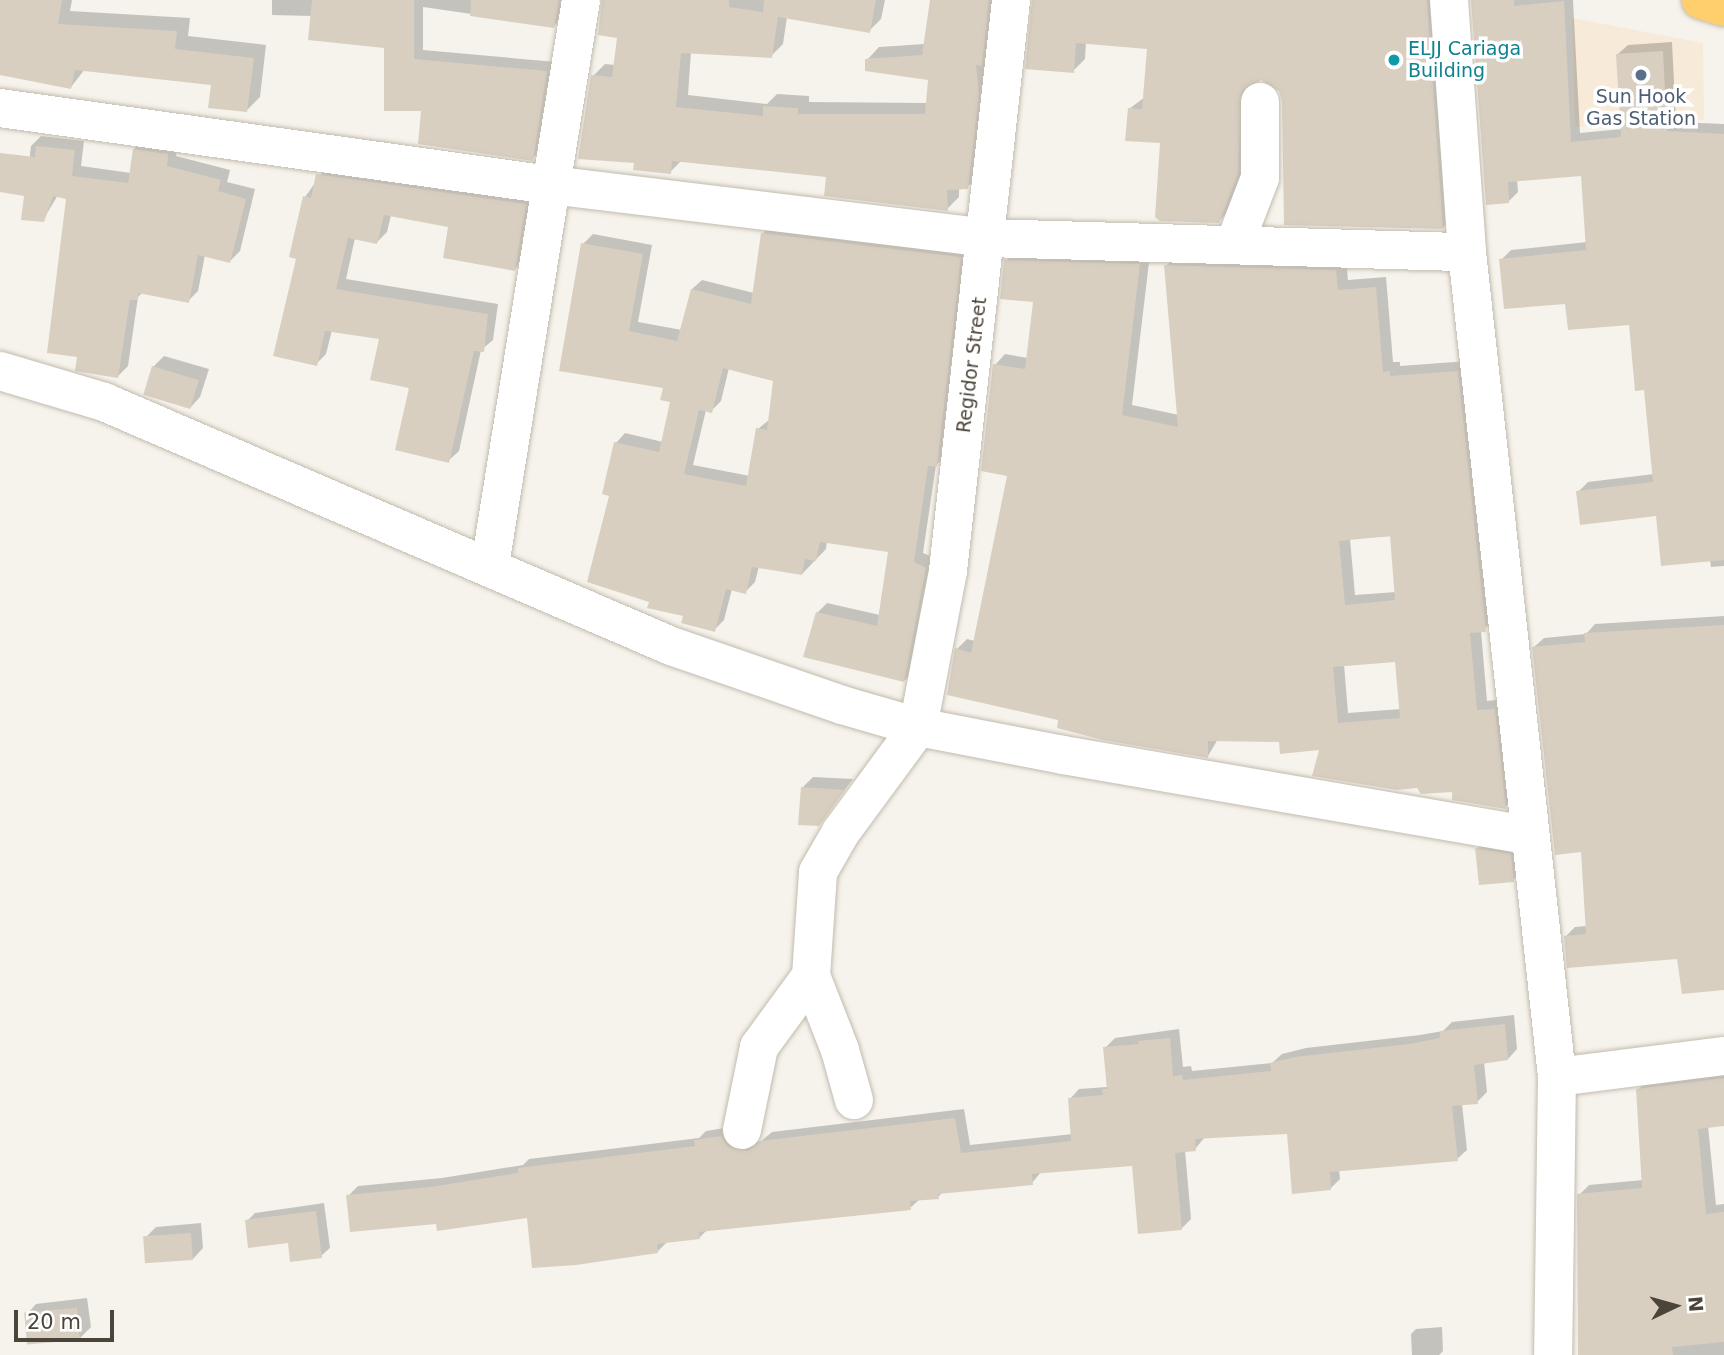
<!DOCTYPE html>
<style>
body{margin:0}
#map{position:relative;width:1724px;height:1355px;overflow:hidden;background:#f6f3ec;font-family:"DejaVu Sans",sans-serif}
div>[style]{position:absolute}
.commercial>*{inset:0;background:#f7ead8}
.shadow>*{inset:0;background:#0003}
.building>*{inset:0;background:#d8cfc1;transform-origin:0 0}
.roads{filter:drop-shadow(0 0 2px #c2bbae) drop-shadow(0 0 2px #c2bbae)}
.minor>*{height:38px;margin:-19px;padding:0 19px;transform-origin:19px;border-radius:19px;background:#fff}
.highway>*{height:38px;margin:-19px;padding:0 19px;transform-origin:19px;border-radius:19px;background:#ffcf6e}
.dots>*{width:19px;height:19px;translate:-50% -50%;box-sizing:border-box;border:4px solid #fff;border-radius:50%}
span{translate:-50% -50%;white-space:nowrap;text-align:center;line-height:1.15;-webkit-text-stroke:7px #fff;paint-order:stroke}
.culture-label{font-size:19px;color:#0d838f}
.left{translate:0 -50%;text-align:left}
.service-label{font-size:19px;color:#4e5e75}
.street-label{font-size:19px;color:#4b4439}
.north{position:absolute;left:1640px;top:1271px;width:70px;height:70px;-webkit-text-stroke:5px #fff;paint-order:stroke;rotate:85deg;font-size:19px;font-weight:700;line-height:28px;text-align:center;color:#4b4439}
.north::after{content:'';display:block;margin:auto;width:24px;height:32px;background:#4b4439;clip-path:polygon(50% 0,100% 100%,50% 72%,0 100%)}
.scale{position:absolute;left:14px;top:1310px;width:100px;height:32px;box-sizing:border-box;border:4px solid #4b4439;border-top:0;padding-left:9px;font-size:21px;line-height:24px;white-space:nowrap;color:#4b4439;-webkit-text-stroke:5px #fff;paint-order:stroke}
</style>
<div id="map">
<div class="commercial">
<i style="clip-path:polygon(1572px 18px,1703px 43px,1704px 120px,1575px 127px)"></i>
</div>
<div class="shadow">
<i style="clip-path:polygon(0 0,72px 0,70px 11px,190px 18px,188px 36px,266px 45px,260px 97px,247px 110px,213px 83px,85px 69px,71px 87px,0 71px)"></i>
<i style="clip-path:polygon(272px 0,567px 0,563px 17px,554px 26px,423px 7px,423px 50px,556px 62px,542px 149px,532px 159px,423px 109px,386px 46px,312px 16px,272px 15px)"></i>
<i style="clip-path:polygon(603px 0,885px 0,881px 19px,869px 31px,787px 17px,783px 44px,771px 56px,691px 52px,688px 95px,767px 104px,777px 94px,809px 96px,809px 102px,927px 103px,930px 78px,867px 60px,879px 47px,925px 44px,932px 0,999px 0,980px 175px,967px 187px,959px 188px,959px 197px,947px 209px,828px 176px,682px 160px,670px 172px,635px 161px,593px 76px,605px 64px,615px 65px,619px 36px)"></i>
<i style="clip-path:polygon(1034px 0,1439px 0,1455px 216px,1443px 228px,1284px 101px,1280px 89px,1261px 78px,1252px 83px,1250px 160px,1231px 209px,1219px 221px,1162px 142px,1129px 109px,1145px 97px,1149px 47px,1086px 42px,1085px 59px,1073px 71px)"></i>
<i style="clip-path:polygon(1473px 0,1573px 0,1580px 133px,1622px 129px,1618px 54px,1628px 45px,1672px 42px,1676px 122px,1724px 124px,1724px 566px,1711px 567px,1710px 560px,1657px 514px,1578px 492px,1588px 482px,1654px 474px,1645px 388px,1631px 323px,1567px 302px,1501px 260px,1511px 250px,1587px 242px,1583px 174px,1517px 179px,1518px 192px,1509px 201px)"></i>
<i style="clip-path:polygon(41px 136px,84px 141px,81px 166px,131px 173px,134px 149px,144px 139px,178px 144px,176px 156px,230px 170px,227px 182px,255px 189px,240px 251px,230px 261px,205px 255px,198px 291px,188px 301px,143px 292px,138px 297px,128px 366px,118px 376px,79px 356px,68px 198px,58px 195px,43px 220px,23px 218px,31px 146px)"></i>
<i style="clip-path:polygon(328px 165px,535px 194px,525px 258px,515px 269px,450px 226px,391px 215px,387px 232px,377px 242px,355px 238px,346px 279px,498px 304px,493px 340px,481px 350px,459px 451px,448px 461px,381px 338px,332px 330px,326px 354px,316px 364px,298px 258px,305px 197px)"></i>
<i style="clip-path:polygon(evenodd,772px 224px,970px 247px,947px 456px,936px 465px,923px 553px,935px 558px,914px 671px,904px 681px,817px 613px,827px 603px,880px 615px,890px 551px,827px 541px,826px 549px,802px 574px,759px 566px,755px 582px,745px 592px,732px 589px,724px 620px,714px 630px,651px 600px,611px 494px,616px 443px,625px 433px,663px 442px,672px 401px,665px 387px,561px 370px,583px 244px,593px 234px,652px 245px,638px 322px,682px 330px,692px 289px,702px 280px,754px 293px,763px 233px,772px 224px,729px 368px,775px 380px,770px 419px,758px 429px,750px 476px,693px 465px,706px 410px,711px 411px,721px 401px,729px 368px)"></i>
<i style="clip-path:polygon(evenodd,1017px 251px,1150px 254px,1132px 405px,1179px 415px,1166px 266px,1176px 255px,1346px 260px,1348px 280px,1386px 277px,1393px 362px,1400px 362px,1400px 366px,1468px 361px,1496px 619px,1481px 631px,1487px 701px,1505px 699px,1516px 797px,1505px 807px,1453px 790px,1418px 786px,1321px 748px,1281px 740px,1218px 739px,1208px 756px,1060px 718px,957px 649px,967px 639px,975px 641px,1009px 475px,995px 365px,1005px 354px,1028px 358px,1035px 301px,1006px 261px,1017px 251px,1392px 536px,1396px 592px,1355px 595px,1350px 539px,1392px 536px,1017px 251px,1397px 660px,1401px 709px,1348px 713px,1344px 664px,1397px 660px)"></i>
<i style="clip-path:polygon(164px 356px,209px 369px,200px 397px,190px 408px,153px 367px)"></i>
<i style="clip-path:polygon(1724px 616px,1724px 988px,1679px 957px,1565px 937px,1575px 927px,1587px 926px,1583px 850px,1534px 647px,1544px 638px,1586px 634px,1595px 624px)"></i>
<i style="clip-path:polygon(813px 777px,853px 779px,819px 824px,802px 788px)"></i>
<i style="clip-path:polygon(1488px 838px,1521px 844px,1524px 869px,1513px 880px,1477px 849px)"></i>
<i style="clip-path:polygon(1514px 1015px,1517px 1049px,1508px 1059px,1484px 1062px,1487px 1092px,1477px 1102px,1462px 1104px,1467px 1150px,1457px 1159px,1339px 1170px,1340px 1179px,1330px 1189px,1288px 1132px,1205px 1137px,1195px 1149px,1185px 1150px,1191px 1219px,1181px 1229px,1133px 1164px,1041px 1172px,1032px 1183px,944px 1191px,938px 1197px,920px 1199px,910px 1208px,707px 1230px,699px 1238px,668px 1241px,658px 1251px,528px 1216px,437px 1222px,348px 1196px,358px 1186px,442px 1178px,523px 1165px,529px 1159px,699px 1138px,706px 1131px,731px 1127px,738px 1138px,760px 1142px,772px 1132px,964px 1109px,970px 1145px,1073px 1134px,1070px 1099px,1079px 1089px,1107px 1087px,1105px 1048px,1115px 1038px,1179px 1029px,1183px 1067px,1191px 1066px,1192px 1071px,1272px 1063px,1282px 1054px,1306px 1048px,1420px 1035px,1443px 1031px,1452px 1022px)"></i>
<i style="clip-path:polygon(1724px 1070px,1724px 1124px,1708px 1126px,1716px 1205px,1724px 1204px,1724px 1355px,1581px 1355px,1579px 1195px,1589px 1185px,1643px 1180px,1638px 1090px,1647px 1080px)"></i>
<i style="clip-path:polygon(324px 1203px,330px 1248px,321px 1256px,247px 1221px,255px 1213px)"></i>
<i style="clip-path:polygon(201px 1223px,203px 1248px,193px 1259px,145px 1238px,156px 1227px)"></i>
<i style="clip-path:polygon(87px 1298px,91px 1327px,80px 1338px,26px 1315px,36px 1304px)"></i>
<i style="clip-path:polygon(1442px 1327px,1443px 1351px,1439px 1355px,1412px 1355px,1411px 1334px,1416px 1329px)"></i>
</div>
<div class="building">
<i style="clip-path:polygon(0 0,62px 0,58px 24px,177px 31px,175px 49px,254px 58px,247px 112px,208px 108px,211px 85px,75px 70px,71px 89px,0 75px)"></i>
<i style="clip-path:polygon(312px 0,414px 0,414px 59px,547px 71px,533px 161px,418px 144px,421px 111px,384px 111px,384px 48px,308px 40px)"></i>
<i style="clip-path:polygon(471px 0,559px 0,554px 28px,470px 16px)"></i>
<i style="clip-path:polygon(602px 0,729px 0,729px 7px,763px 12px,764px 0,876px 0,870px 33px,778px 17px,772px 58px,681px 53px,676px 107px,763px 116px,763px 106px,798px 108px,798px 114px,925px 114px,928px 80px,865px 71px,865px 59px,922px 55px,930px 0,989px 0,982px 66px,976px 65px,979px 95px,968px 189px,947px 190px,948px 211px,824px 196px,826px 177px,672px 161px,671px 174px,633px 170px,634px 163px,578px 159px,591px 75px,612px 77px,617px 38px,598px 35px)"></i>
<i style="clip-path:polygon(1032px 0,1427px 0,1443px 229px,1284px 225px,1282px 101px,1279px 91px,1261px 80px,1241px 92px,1238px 174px,1219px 223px,1160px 221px,1155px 217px,1160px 143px,1125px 141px,1128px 108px,1142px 109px,1147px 49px,1076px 43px,1074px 73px,1025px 69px)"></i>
<i style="clip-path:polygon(1471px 0,1514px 0,1514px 6px,1564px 1px,1571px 142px,1621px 137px,1616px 54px,1663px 51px,1667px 131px,1724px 134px,1724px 560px,1661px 566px,1656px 516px,1580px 525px,1576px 491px,1653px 482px,1644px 390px,1635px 391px,1629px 325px,1568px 330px,1565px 304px,1504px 309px,1499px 259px,1586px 250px,1581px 176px,1508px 182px,1509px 203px,1486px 205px)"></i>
<i style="clip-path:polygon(36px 146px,75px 150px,72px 176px,128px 183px,133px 149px,168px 154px,167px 166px,221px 180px,218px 191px,246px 199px,230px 263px,198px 255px,189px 303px,138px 293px,138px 300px,130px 300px,118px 378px,75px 371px,77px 357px,47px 353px,66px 199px,53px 196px,44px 222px,21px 220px,24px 196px,0 192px,0 153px,35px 157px)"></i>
<i style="clip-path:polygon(316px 174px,526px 204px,515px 271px,443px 258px,448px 227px,384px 215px,377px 244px,348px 238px,336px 289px,488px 314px,484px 352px,474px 351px,449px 463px,395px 450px,409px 388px,370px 380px,379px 339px,325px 331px,317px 366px,273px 356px,296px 259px,289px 257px,303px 196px,311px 198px)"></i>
<i style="clip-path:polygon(evenodd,761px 233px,961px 257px,937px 467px,928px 466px,914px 562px,926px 568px,904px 682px,803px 657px,816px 612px,877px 626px,888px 552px,820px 542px,816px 561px,805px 559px,802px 575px,752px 567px,746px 594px,726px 589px,715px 632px,681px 623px,683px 616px,647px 608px,649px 602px,587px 582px,609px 496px,602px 494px,614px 442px,659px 452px,670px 402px,660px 400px,663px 388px,559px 371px,581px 243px,643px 254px,629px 331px,677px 341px,691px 289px,751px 304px,761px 233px,723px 368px,773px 381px,767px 430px,756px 428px,746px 486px,684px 474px,699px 410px,712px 413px,723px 368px)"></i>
<i style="clip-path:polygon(evenodd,1004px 260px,1140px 264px,1122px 415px,1178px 427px,1164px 265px,1336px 270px,1338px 290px,1376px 287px,1383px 372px,1390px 371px,1390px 376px,1458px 371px,1486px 632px,1470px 633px,1477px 710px,1495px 709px,1506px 809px,1452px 800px,1452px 792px,1421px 794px,1417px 788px,1397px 790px,1312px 776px,1319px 750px,1280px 754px,1279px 742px,1208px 741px,1208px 758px,1103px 740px,1057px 728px,1058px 720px,947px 695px,955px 648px,971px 653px,1007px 476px,981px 471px,993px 364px,1025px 369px,1033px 302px,1000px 299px,1004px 260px,1390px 536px,1395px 600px,1345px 605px,1339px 541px,1390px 536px,1004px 260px,1395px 662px,1400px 718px,1338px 723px,1333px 667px,1395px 662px)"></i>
<i style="left:152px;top:366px;width:49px;height:30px;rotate:17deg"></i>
<i style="clip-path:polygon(1724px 625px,1724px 990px,1682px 994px,1677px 959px,1567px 968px,1564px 936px,1586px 934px,1581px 852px,1555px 855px,1532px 647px,1585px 642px,1584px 633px)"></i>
<i style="clip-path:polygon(801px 787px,845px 790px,819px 826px,798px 825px)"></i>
<i style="clip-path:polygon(1475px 848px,1511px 854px,1514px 882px,1479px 885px)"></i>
<i style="clip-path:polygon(1505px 1024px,1508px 1060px,1474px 1065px,1478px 1104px,1452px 1106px,1458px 1161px,1330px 1172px,1331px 1190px,1292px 1194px,1287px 1134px,1195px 1139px,1196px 1151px,1175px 1153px,1182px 1230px,1138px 1234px,1132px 1166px,1032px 1174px,1033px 1185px,938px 1194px,939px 1199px,910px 1201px,911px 1210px,699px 1232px,700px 1239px,657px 1244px,658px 1253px,576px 1265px,532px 1268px,527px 1218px,437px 1231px,436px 1224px,350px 1232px,346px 1195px,431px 1187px,518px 1173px,518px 1168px,695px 1146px,694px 1140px,721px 1136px,728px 1147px,748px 1151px,760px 1141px,955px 1118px,961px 1153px,1071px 1141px,1068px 1098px,1103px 1095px,1102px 1089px,1107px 1089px,1103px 1047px,1139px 1044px,1138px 1041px,1170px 1038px,1173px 1076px,1182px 1075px,1183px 1080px,1271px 1071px,1270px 1063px,1295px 1057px,1409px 1044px,1440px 1038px,1440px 1031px)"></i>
<i style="clip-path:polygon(1724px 1078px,1724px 1126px,1698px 1129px,1706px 1214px,1724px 1212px,1724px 1342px,1672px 1347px,1673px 1355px,1578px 1355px,1577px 1194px,1642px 1188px,1636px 1089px)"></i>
<i style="clip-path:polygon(316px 1211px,322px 1258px,290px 1262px,288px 1243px,248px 1248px,245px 1220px)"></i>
<i style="left:191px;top:1233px;width:27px;height:48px;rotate:86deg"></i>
<i style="left:77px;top:1308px;width:32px;height:53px;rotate:85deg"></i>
</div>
<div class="roads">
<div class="minor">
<i style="left:1449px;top:0;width:253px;rotate:85.9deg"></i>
<i style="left:1467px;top:252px;width:830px;rotate:83.77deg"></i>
<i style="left:1557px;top:1077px;width:278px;rotate:90.8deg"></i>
<i style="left:0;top:108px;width:555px;rotate:7.97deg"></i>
<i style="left:550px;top:185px;width:440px;rotate:6.9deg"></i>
<i style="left:987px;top:238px;width:480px;rotate:1.7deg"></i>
<i style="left:1235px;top:243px;width:70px;rotate:-69deg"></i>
<i style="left:1260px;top:178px;width:76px;rotate:-90deg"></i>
<i style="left:0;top:371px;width:109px;rotate:16.6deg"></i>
<i style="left:104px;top:402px;width:617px;rotate:23.28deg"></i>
<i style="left:671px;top:646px;width:181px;rotate:19deg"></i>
<i style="left:842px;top:705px;width:79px;rotate:16.1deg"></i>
<i style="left:918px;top:727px;width:148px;rotate:10.9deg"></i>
<i style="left:1063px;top:755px;width:472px;rotate:9.8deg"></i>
<i style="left:490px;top:565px;width:572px;rotate:-80.85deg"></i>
<i style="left:811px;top:976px;width:79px;rotate:68.6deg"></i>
<i style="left:840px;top:1050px;width:52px;rotate:74.4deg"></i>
<i style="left:1557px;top:1077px;width:168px;rotate:-7.2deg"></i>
<i style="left:742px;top:1130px;width:85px;rotate:-78.4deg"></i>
<i style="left:759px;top:1047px;width:88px;rotate:-53.8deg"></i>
<i style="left:811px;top:976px;width:104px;rotate:-86.1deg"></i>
<i style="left:818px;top:872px;width:46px;rotate:-60.1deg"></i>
<i style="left:841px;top:832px;width:130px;rotate:-53.7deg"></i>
<i style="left:918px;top:727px;width:159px;rotate:-79.1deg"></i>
<i style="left:948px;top:571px;width:574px;rotate:-83.7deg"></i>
</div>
<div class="highway">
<i style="left:1701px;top:0;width:24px;rotate:17deg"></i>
</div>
</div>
<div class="dots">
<i style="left:1394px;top:60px;background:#0f9aa8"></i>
<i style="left:1641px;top:75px;background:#5c6f8a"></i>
</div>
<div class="culture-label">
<span class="left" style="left:1408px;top:60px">ELJJ Cariaga<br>Building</span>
</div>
<div class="service-label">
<span style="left:1641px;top:108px">Sun Hook<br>Gas Station</span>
</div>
<div class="street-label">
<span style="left:972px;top:365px;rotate:-83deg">Regidor Street</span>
</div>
<div class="north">N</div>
<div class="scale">20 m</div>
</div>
